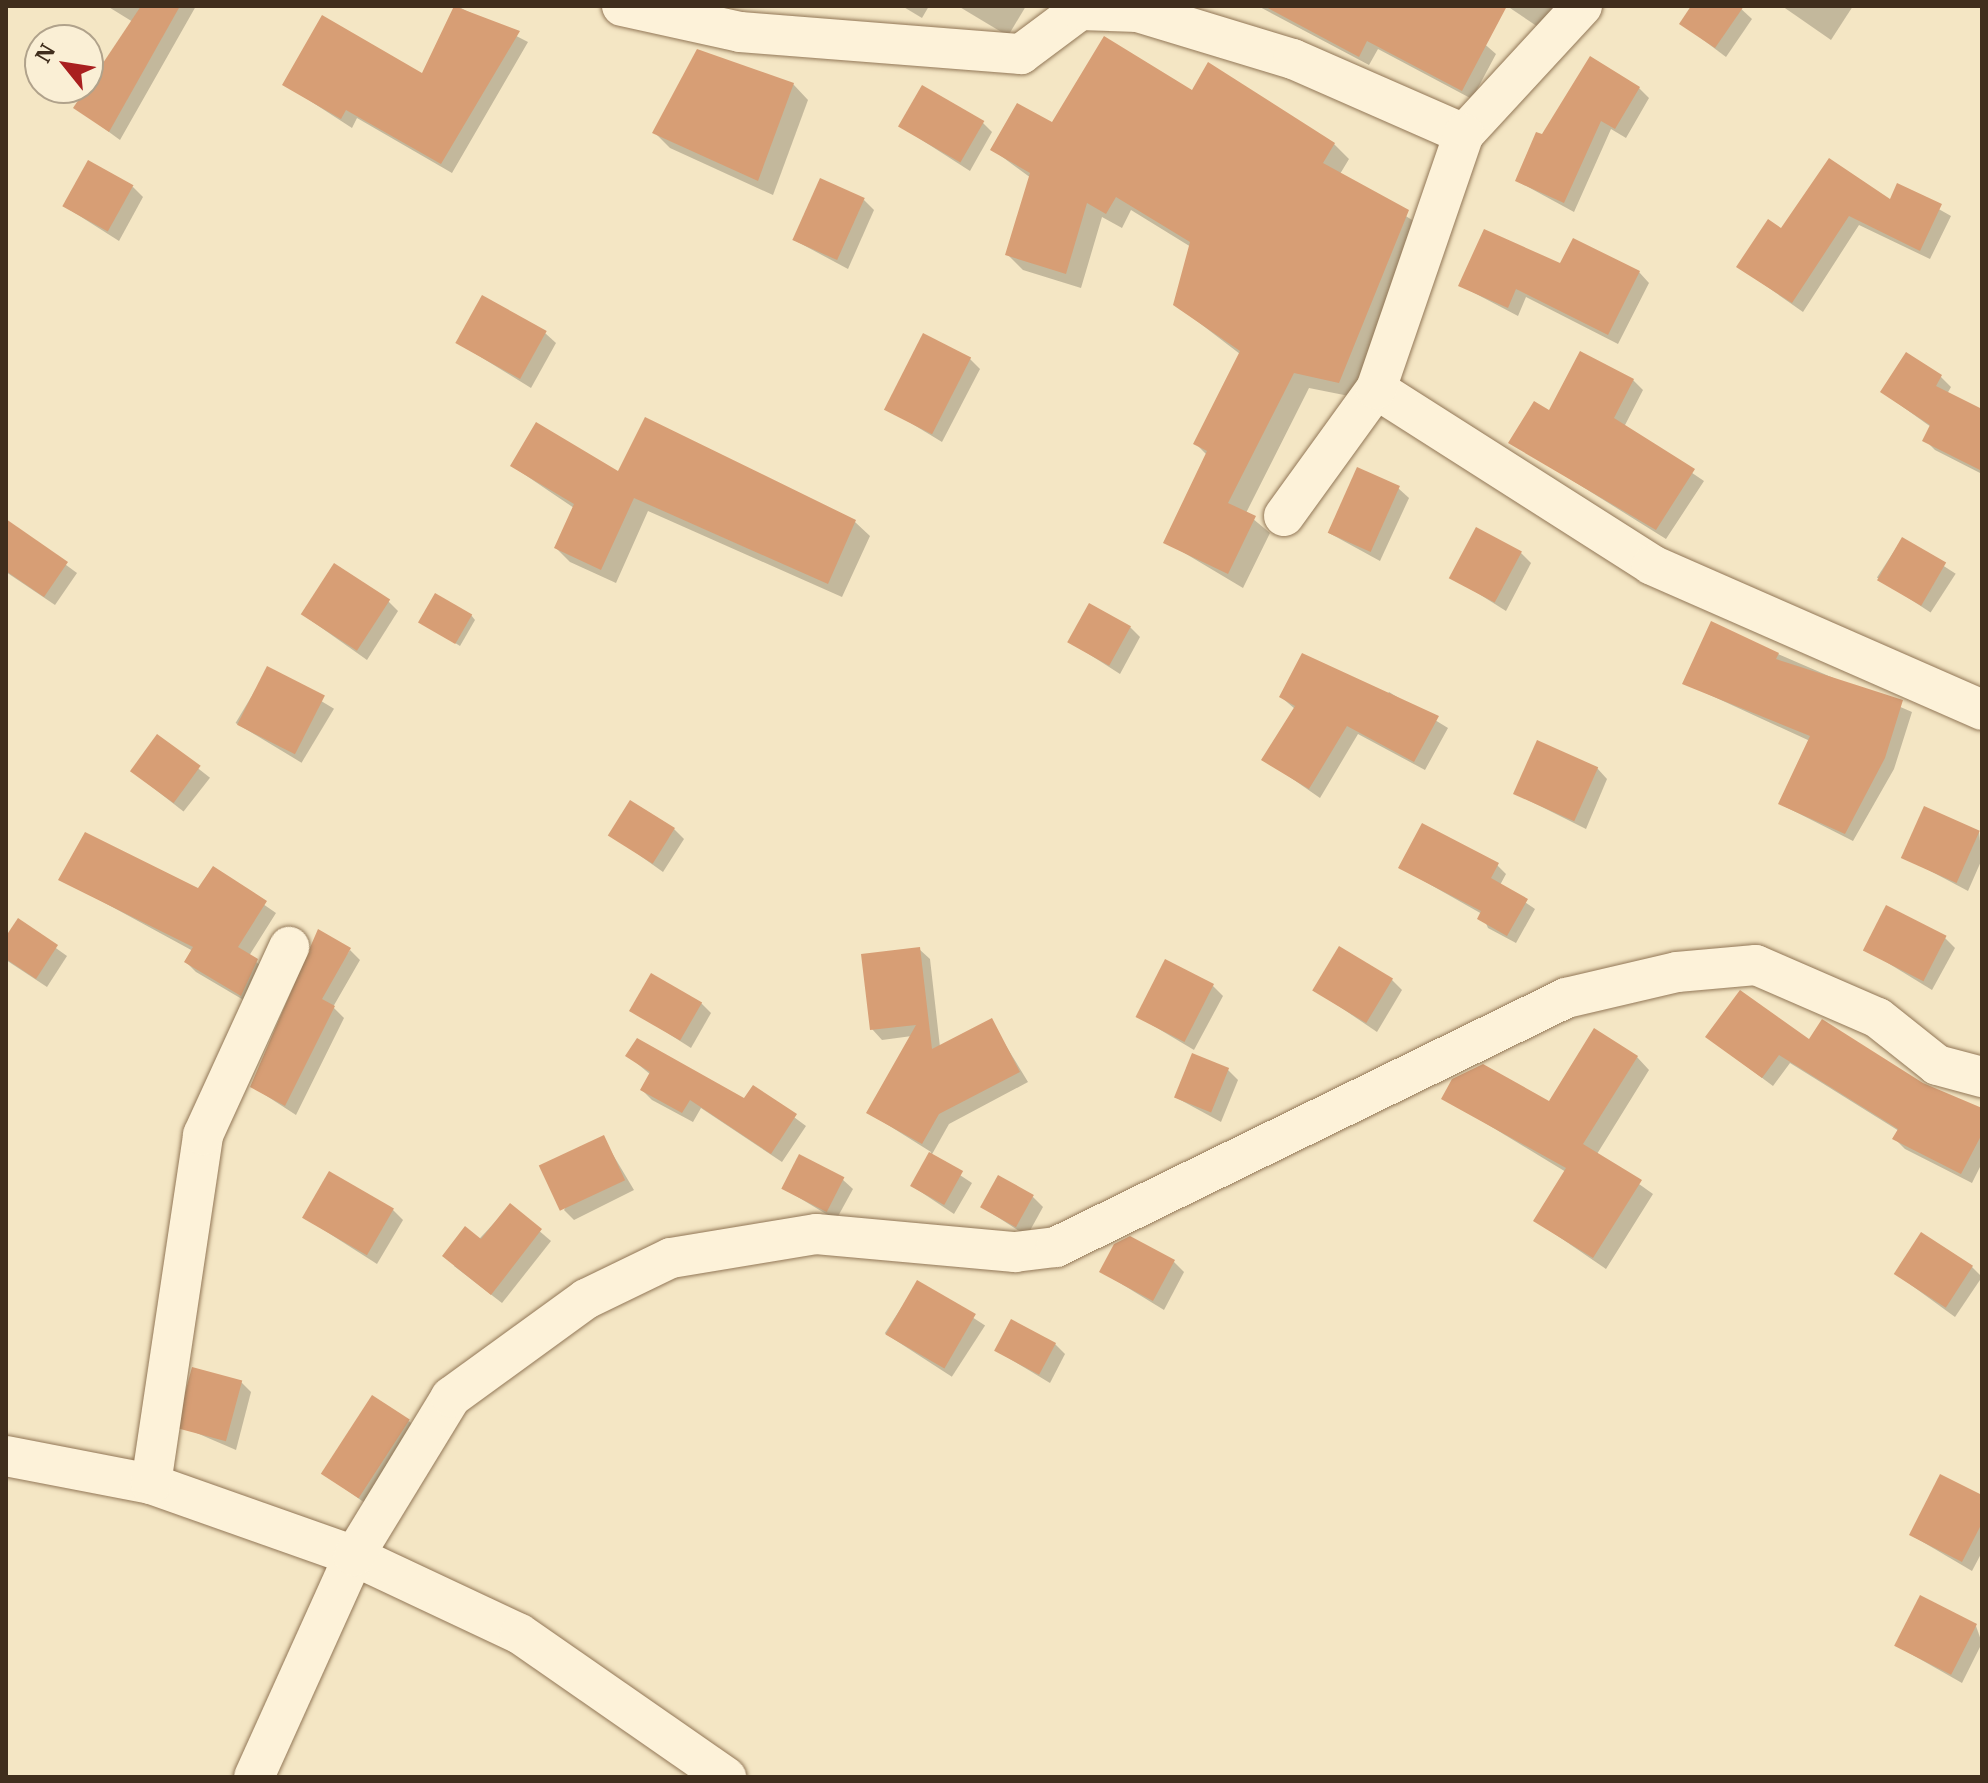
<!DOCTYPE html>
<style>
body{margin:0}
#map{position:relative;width:1988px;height:1783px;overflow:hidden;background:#f4e6c4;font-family:"IBM Plex Serif",serif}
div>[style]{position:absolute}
.shadow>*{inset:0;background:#0003;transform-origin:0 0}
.building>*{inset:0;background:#d79e75;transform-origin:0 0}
.roads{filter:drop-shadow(0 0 2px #927757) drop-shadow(0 0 2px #927757)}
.minor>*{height:40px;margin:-20px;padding:0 20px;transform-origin:20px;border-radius:20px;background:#fdf2d9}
span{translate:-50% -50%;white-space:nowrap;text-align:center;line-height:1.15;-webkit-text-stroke:7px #faefd5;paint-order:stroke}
.frame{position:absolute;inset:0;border:8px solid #402e1d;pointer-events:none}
.north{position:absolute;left:24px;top:24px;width:80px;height:80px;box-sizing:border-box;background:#faefd5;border:2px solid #b0a28b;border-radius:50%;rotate:300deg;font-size:22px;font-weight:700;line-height:32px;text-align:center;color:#402e1d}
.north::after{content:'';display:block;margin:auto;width:28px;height:36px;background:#a91f1f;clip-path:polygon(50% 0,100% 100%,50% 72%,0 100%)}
</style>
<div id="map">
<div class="shadow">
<i style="clip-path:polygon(107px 6px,196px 6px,120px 140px,76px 108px,133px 22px)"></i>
<i style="clip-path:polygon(457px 6px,528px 42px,452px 173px,357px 118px,352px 128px,284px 84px,423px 76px)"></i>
<i style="clip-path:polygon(902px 6px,929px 6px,922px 18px)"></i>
<i style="clip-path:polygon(958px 6px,1026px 6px,1008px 36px)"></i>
<i style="clip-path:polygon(1258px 6px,1441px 6px,1496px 54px,1472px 99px,1378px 49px,1369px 65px)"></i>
<i style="clip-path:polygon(1507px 6px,1554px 6px,1541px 29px)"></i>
<i style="clip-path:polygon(1693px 6px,1738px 6px,1752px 19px,1726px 57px,1682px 24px)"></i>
<i style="clip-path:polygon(1782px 6px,1853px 6px,1831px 40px)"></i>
<i style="clip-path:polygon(793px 84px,808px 100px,773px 195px,670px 148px,655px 133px)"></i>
<i style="clip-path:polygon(1639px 88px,1649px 98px,1626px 138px,1611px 129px,1574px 212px,1517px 181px,1543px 137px)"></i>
<i style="clip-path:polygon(1192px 93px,1334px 144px,1349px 159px,1340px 174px,1423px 227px,1354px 397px,1309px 388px,1246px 513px,1270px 533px,1243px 588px,1166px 542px,1207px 455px,1195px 443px,1240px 354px,1176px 305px,1191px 247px,1131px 210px,1122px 228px,1102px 217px,1081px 288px,1023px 270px,1008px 255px,1031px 178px,993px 150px,1053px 124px)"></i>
<i style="clip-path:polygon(982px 122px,992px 132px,970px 171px,900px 126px)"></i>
<i style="clip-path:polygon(1898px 186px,1951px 216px,1930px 259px,1859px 225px,1803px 312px,1739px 267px,1782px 231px,1890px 202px)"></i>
<i style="clip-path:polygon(133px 187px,143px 197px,119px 241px,64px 206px)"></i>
<i style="clip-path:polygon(864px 200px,874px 210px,848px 269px,794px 240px)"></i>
<i style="clip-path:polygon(1561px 266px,1639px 272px,1649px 283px,1618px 344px,1526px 297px,1518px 316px,1461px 286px)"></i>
<i style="clip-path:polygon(545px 333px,556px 343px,531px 388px,458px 343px)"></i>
<i style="clip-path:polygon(1906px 354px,1941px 377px,1951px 387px,1947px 394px,1982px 411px,1982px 474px,1935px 450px,1925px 440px,1931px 427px,1882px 392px)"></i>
<i style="clip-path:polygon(970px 359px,980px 369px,942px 442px,886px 408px)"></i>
<i style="clip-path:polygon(1633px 380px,1643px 390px,1624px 427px,1704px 481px,1666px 539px,1511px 442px,1550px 413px)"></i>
<i style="clip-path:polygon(646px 419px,855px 522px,870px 536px,842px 597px,648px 511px,616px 583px,570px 562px,556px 548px,574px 508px,512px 466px,619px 474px)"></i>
<i style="clip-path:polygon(1398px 488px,1409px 498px,1380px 561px,1329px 533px)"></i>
<i style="clip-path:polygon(6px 521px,77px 573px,55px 605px,6px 572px)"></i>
<i style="left:1902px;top:539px;width:64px;height:46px;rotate:33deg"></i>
<i style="clip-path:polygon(1521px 553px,1531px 563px,1506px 611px,1452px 577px)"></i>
<i style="clip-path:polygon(388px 601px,398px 611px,367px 660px,302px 614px)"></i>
<i style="clip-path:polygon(471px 615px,475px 620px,460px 646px,421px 622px)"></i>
<i style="clip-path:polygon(1130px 627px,1140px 637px,1120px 674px,1070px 642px)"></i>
<i style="clip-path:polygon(1778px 654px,1912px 712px,1894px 769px,1853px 841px,1780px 804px,1810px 741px,1684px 683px)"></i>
<i style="left:268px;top:669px;width:77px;height:63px;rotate:31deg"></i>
<i style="clip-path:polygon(1389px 692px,1448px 728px,1425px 770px,1358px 734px,1320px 798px,1264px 759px,1295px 709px,1281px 697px,1384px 699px)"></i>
<i style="left:158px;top:737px;width:66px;height:43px;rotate:38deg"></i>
<i style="clip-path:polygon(1597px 768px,1607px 779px,1586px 829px,1516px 794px)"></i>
<i style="clip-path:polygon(674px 829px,684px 839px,663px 872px,611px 835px)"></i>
<i style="clip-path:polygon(1979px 832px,1982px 859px,1968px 891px,1904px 857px)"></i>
<i style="clip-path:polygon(1497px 865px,1506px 874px,1500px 885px,1535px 909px,1516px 943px,1488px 928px,1482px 914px,1401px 868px)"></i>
<i style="clip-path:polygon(213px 869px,276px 913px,249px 956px,267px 971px,252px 1005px,196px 972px,186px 962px,193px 951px,61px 879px,199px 891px)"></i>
<i style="clip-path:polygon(18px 921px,67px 956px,47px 987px,6px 960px,6px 940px)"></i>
<i style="clip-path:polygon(1945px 938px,1955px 948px,1932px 990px,1865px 949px)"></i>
<i style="clip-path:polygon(919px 949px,930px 959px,940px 1047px,991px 1021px,1028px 1082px,949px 1124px,931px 1156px,972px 1183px,954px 1214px,912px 1186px,931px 1152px,869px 1113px,912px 1036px,882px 1040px,872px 1029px)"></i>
<i style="clip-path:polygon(350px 950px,360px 960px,333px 1007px,344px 1018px,296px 1115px,253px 1087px)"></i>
<i style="clip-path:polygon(1392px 980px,1402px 990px,1377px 1032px,1315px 990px)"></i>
<i style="clip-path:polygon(1213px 986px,1223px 996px,1194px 1050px,1137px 1016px)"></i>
<i style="clip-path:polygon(701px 1003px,711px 1013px,691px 1048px,633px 1011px)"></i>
<i style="clip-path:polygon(1707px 1037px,1810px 1042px,1982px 1111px,1982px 1163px,1972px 1183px,1905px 1149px,1895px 1139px,1899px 1131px,1790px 1063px,1773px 1086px)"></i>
<i style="clip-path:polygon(628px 1056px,745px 1100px,753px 1087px,806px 1126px,782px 1162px,701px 1108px,693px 1122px,652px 1100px,642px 1090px,651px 1075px)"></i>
<i style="clip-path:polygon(1637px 1057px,1649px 1070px,1597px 1154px,1653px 1194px,1606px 1269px,1536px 1221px,1566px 1172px,1444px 1098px,1549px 1103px)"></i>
<i style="clip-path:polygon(1228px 1070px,1238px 1080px,1221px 1122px,1175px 1097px)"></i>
<i style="clip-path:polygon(603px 1138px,634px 1190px,574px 1220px,564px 1210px)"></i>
<i style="clip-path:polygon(842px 1179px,853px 1189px,836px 1220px,783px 1188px)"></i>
<i style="clip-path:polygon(1033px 1197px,1043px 1207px,1027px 1236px,982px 1207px)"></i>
<i style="clip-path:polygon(510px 1206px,551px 1241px,502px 1303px,454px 1266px)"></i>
<i style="clip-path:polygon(393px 1210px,403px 1220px,377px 1264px,305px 1218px)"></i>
<i style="clip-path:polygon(1174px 1262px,1184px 1272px,1164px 1310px,1102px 1272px)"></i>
<i style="clip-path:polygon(1972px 1267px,1982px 1277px,1955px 1317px,1896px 1274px)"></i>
<i style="left:918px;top:1282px;width:80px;height:61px;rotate:33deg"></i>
<i style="clip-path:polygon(1055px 1344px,1065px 1354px,1050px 1383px,997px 1351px)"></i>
<i style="clip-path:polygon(241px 1382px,251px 1392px,236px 1450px,185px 1428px)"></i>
<i style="clip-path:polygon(409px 1421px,419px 1431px,372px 1508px,324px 1474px)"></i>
<i style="clip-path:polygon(1982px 1498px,1982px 1552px,1972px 1571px,1911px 1535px)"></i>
<i style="clip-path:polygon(1976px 1626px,1982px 1643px,1962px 1683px,1897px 1646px)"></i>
</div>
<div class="building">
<i style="clip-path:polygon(141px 6px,180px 6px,109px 132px,73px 108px)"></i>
<i style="clip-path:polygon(454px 6px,520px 31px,441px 164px,346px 110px,341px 119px,282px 85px,322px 15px,422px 73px)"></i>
<i style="clip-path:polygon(1264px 6px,1507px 6px,1462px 91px,1367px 41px,1359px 57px)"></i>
<i style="clip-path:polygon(1691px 6px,1744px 6px,1715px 48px,1679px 24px)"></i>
<i style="clip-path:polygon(1104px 36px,1192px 90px,1208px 62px,1335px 143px,1323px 163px,1409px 210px,1339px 383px,1294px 373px,1228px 503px,1256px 516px,1228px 574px,1163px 543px,1207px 451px,1193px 444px,1240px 351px,1173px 305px,1190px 242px,1116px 197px,1106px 214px,1087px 203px,1066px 274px,1005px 255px,1030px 173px,990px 150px,1017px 103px,1052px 122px)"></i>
<i style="clip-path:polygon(697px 49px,794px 83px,758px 181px,652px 133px)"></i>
<i style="clip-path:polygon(1590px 56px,1640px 87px,1615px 129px,1601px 121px,1564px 203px,1515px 181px,1536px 132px,1542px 134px)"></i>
<i style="left:922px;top:85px;width:72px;height:48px;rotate:30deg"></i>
<i style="clip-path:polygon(1829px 158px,1890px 199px,1897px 183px,1942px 204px,1920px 251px,1849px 216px,1792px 303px,1736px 267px,1768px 219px,1781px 228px)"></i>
<i style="left:88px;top:160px;width:52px;height:53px;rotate:29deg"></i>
<i style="left:820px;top:178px;width:49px;height:68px;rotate:24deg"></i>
<i style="clip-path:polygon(1484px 229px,1560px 263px,1573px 238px,1640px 271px,1608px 335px,1516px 289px,1508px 308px,1458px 286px)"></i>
<i style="left:482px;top:295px;width:74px;height:55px;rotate:29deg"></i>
<i style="left:923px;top:333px;width:54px;height:86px;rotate:27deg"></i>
<i style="clip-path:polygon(1580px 351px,1634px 379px,1614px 418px,1695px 469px,1656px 530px,1508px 443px,1534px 401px,1549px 410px)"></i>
<i style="clip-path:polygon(1906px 352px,1942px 375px,1936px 386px,1982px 409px,1982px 471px,1922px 441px,1930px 425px,1880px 392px)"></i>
<i style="clip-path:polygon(645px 417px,856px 520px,828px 584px,634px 498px,601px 570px,554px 548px,574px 504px,510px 466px,536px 422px,618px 471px)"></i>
<i style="left:1357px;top:467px;width:47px;height:72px;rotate:24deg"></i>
<i style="clip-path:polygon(6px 519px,68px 562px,44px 597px,6px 571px)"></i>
<i style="left:1476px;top:527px;width:52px;height:58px;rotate:28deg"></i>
<i style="left:1902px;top:537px;width:51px;height:50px;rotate:30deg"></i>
<i style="left:334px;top:563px;width:67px;height:61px;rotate:33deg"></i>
<i style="left:435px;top:593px;width:43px;height:34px;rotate:30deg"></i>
<i style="left:1089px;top:603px;width:48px;height:45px;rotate:29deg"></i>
<i style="clip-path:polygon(1711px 621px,1779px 653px,1776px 659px,1903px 700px,1885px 758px,1845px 834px,1778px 804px,1810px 736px,1682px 684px)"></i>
<i style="clip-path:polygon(1302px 653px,1439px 716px,1414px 762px,1347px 726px,1309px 789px,1261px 760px,1295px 706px,1279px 697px)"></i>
<i style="left:267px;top:666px;width:65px;height:66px;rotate:27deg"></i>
<i style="left:157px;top:734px;width:54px;height:46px;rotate:36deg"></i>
<i style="left:1537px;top:740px;width:67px;height:59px;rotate:24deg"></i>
<i style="left:630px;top:800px;width:53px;height:42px;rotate:32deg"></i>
<i style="left:1924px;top:806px;width:61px;height:57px;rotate:24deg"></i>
<i style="clip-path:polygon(1422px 823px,1499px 863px,1491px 878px,1528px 899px,1507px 936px,1477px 919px,1481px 911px,1398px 868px)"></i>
<i style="clip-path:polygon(85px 832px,198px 888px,213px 866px,267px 901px,238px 947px,258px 959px,241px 996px,184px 962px,193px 947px,58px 880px)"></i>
<i style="left:1886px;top:905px;width:68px;height:51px;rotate:27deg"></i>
<i style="clip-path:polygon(18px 918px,58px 945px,36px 979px,6px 959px,6px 936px)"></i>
<i style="clip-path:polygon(318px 929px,351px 948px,322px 999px,335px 1006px,285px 1106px,250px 1087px)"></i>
<i style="left:1339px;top:946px;width:63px;height:52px;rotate:31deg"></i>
<i style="clip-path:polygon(920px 947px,932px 1049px,992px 1018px,1020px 1072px,939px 1114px,922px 1144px,866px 1113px,916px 1025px,870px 1030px,861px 954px)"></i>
<i style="left:1165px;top:959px;width:55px;height:65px;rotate:27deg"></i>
<i style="left:651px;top:973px;width:59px;height:44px;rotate:30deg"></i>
<i style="clip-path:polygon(1740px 990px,1809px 1039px,1822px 1019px,1923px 1083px,1982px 1108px,1982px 1134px,1961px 1174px,1892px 1139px,1898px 1129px,1779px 1055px,1762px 1078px,1705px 1037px)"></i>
<i style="clip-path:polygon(1594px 1028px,1638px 1056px,1583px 1144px,1642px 1180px,1593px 1258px,1533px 1221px,1566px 1168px,1441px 1099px,1452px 1079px,1483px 1064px,1549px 1101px)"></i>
<i style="clip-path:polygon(637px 1038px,744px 1098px,753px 1085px,797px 1114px,771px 1154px,690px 1100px,682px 1113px,640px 1090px,650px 1072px,625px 1056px)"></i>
<i style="left:1192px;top:1053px;width:40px;height:48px;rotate:22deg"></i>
<i style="left:604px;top:1135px;width:50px;height:72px;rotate:65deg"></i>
<i style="left:929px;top:1152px;width:39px;height:39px;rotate:29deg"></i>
<i style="left:799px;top:1154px;width:51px;height:39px;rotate:27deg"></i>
<i style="left:329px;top:1171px;width:75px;height:54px;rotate:30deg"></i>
<i style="left:998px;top:1175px;width:41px;height:37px;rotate:29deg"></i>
<i style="clip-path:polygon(510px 1203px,542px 1229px,491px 1295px,442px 1256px,465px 1226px,481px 1239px)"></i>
<i style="left:1921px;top:1232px;width:62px;height:50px;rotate:33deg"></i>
<i style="clip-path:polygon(1130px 1236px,1175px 1260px,1153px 1301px,1099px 1272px,1114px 1244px)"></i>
<i style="left:917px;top:1280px;width:68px;height:63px;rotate:30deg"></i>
<i style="left:1011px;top:1319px;width:51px;height:36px;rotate:28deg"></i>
<i style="left:192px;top:1367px;width:52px;height:63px;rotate:15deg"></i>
<i style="left:372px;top:1395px;width:45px;height:94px;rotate:33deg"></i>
<i style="clip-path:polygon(1940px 1474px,1982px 1495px,1982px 1523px,1962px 1562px,1909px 1535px)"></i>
<i style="left:1920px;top:1595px;width:64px;height:57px;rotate:27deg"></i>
</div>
<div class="roads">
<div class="minor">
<i style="left:622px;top:6px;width:121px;rotate:12.4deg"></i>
<i style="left:740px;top:32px;width:282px;rotate:4.5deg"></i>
<i style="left:1021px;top:54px;width:74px;rotate:-36.7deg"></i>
<i style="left:1080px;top:10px;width:58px;rotate:2deg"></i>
<i style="left:1138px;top:12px;width:162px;rotate:16.9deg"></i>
<i style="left:1293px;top:59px;width:187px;rotate:23.7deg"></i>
<i style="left:1464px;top:134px;width:174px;rotate:-47.3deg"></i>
<i style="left:1376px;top:389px;width:327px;rotate:32.5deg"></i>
<i style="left:1652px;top:565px;width:360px;rotate:23.7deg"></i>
<i style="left:1284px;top:516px;width:157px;rotate:-54.1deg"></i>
<i style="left:1376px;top:389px;width:270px;rotate:-71deg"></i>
<i style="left:6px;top:1456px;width:148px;rotate:10.9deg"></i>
<i style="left:151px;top:1484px;width:215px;rotate:19.5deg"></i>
<i style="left:354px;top:1556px;width:183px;rotate:25.2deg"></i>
<i style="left:520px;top:1634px;width:251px;rotate:34.8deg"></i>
<i style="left:151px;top:1484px;width:353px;rotate:-81.5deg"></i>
<i style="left:203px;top:1135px;width:207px;rotate:-65.4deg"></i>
<i style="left:254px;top:1777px;width:243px;rotate:-65.7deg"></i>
<i style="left:354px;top:1556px;width:186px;rotate:-58.6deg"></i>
<i style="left:451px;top:1397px;width:167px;rotate:-36deg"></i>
<i style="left:586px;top:1299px;width:94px;rotate:-25.8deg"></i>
<i style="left:671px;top:1258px;width:147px;rotate:-9.4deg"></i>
<i style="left:816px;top:1234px;width:200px;rotate:5.2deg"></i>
<i style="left:1015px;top:1252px;width:41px;rotate:-7deg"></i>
<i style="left:1056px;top:1247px;width:568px;rotate:-26.02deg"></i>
<i style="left:1566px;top:998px;width:114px;rotate:-13.2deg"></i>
<i style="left:1677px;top:972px;width:79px;rotate:-5.1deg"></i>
<i style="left:1756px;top:965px;width:133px;rotate:23.5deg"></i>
<i style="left:1878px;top:1018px;width:75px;rotate:38.5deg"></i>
<i style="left:1937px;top:1065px;width:47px;rotate:14.9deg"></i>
</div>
</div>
<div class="frame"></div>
<div class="north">N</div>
</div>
